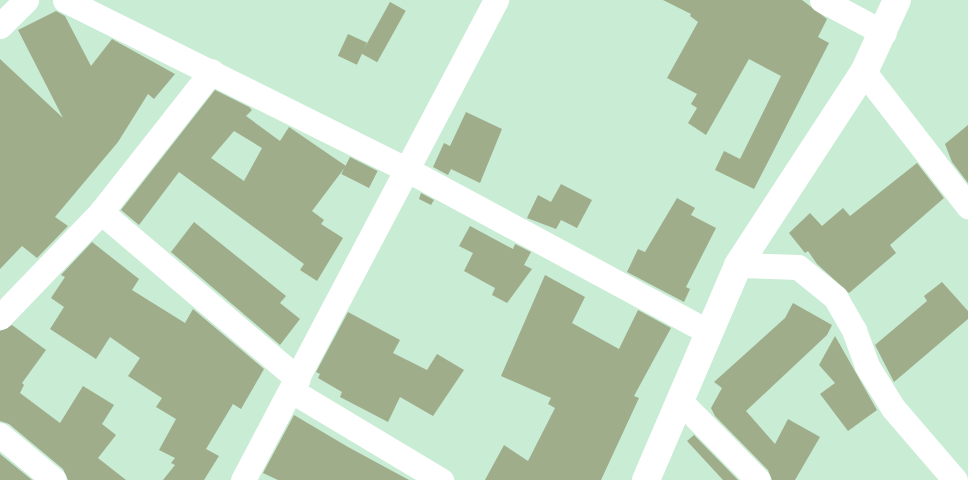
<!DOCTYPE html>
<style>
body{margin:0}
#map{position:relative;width:968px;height:480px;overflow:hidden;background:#c8ecd4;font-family:Roboto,sans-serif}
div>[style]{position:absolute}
.building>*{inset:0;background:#9fad8b;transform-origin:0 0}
.street>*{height:25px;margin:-12.5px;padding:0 12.5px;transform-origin:12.5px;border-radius:12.5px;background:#fff}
.secondary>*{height:28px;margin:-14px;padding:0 14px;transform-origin:14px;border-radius:14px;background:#fff}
span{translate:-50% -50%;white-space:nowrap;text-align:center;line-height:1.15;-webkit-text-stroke:4px #c8ecd4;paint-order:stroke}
</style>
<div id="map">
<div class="building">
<i style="clip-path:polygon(663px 0,802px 0,827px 19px,818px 37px,829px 43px,754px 189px,715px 170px,724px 151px,740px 159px,781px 76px,749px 59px,706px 135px,688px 123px,697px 108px,691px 104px,697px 94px,667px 78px,698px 22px,690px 16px,691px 14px)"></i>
<i style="left:390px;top:2px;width:18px;height:59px;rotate:29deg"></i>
<i style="clip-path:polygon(56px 11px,65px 16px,91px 66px,112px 39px,175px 74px,154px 99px,148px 94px,118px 142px,55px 217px,68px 226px,37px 258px,22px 246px,0 269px,0 59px,63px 118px,18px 30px)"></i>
<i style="left:348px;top:34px;width:21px;height:24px;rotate:25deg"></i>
<i style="clip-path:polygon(evenodd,215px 90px,249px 107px,252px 110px,246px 116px,280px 141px,289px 127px,346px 166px,312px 211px,324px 220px,321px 224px,343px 238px,317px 281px,300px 270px,304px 264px,179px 172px,139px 225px,121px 210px,215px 90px,234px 131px,262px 148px,244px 181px,211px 158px,234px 131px)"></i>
<i style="clip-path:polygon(466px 112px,502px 129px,480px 183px,451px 169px,448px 175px,433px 167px,444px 143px,450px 146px)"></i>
<i style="clip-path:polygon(968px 125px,968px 183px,952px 162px,945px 144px)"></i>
<i style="left:350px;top:157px;width:31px;height:19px;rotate:27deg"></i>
<i style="clip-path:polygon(917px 163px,944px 198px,890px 245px,896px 253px,849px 293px,817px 264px,808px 251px,805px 253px,789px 233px,810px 213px,822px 226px,843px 208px,850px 216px)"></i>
<i style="clip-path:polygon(561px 184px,592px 200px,577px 228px,561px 220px,556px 229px,527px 218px,538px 195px,551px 202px)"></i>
<i style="clip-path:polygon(421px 193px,434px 200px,431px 205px,419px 199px)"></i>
<i style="clip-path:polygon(677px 198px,695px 208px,691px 215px,716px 228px,686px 287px,690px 289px,684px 302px,627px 272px,638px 249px,645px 252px)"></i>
<i style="clip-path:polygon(194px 222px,286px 296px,280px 303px,300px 319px,280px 345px,171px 252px)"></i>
<i style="clip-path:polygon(470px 226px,513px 249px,515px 244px,531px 252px,524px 265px,532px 269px,507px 303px,492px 295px,495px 288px,464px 271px,473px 253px,459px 246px)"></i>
<i style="clip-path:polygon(92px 242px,139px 279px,132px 290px,185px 323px,193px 309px,264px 369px,241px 409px,233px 404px,206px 449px,219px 456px,204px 480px,163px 480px,175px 465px,171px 463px,175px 458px,159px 450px,176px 419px,156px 407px,162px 398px,128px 376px,140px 358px,110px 337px,96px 359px,50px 329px,64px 307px,51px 298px,65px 277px,61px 275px)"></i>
<i style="clip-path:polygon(545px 275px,585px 297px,572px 323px,619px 349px,638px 310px,671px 328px,634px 396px,639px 398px,601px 480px,485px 480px,504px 445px,528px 461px,555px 408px,548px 404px,551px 398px,501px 376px)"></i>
<i style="clip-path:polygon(942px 282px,968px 311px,968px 319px,894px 382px,875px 345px,927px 301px,924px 296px)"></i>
<i style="clip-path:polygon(793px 303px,832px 325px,827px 335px,746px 411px,775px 444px,788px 419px,820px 437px,795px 480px,772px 480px,768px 470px,715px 416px,711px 408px,722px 388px,714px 382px,785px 318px)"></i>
<i style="clip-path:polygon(348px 312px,400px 340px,393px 353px,427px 370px,437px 354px,464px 370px,433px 416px,400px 397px,388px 422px,340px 397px,342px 392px,318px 378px,320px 374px,316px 372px)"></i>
<i style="clip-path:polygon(12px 325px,46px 350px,22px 383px,24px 385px,20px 393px,60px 423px,83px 386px,114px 405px,102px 424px,116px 435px,98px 458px,126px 480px,68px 480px,63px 469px,9px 424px,0 421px,0 331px)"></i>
<i style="clip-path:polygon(835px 336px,877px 410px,848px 431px,820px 394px,835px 383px,819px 365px)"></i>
<i style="clip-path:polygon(294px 415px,348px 447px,409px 480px,278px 480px,263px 473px)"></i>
<i style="clip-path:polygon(694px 435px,738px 480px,723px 480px,687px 441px)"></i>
<i style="clip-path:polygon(0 454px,32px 480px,0 480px)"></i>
</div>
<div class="street">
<i style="left:65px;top:0;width:381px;rotate:26.4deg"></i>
<i style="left:406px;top:169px;width:342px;rotate:28.3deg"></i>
<i style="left:822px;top:0;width:70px;rotate:28deg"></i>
<i style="left:0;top:26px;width:37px;rotate:-45deg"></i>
<i style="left:864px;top:72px;width:170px;rotate:52.2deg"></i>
<i style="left:101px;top:212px;width:258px;rotate:40.3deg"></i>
<i style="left:738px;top:265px;width:60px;rotate:1.9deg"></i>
<i style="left:798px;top:267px;width:48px;rotate:39deg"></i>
<i style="left:835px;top:297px;width:38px;rotate:60deg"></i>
<i style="left:854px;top:330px;width:38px;rotate:70deg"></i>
<i style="left:867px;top:366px;width:49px;rotate:58.2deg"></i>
<i style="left:893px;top:408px;width:95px;rotate:49.3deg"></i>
<i style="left:0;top:317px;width:146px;rotate:-46.1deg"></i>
<i style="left:101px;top:212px;width:179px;rotate:-51.8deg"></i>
<i style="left:292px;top:391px;width:174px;rotate:30.9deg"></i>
<i style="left:680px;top:401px;width:111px;rotate:45.4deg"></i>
<i style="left:0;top:435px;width:70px;rotate:39.8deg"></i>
<i style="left:243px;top:480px;width:543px;rotate:-62.21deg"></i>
</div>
<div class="secondary">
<i style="left:646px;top:480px;width:234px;rotate:-66.8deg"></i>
<i style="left:738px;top:265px;width:230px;rotate:-56.9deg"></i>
<i style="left:864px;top:72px;width:79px;rotate:-65.4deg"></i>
</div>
</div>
